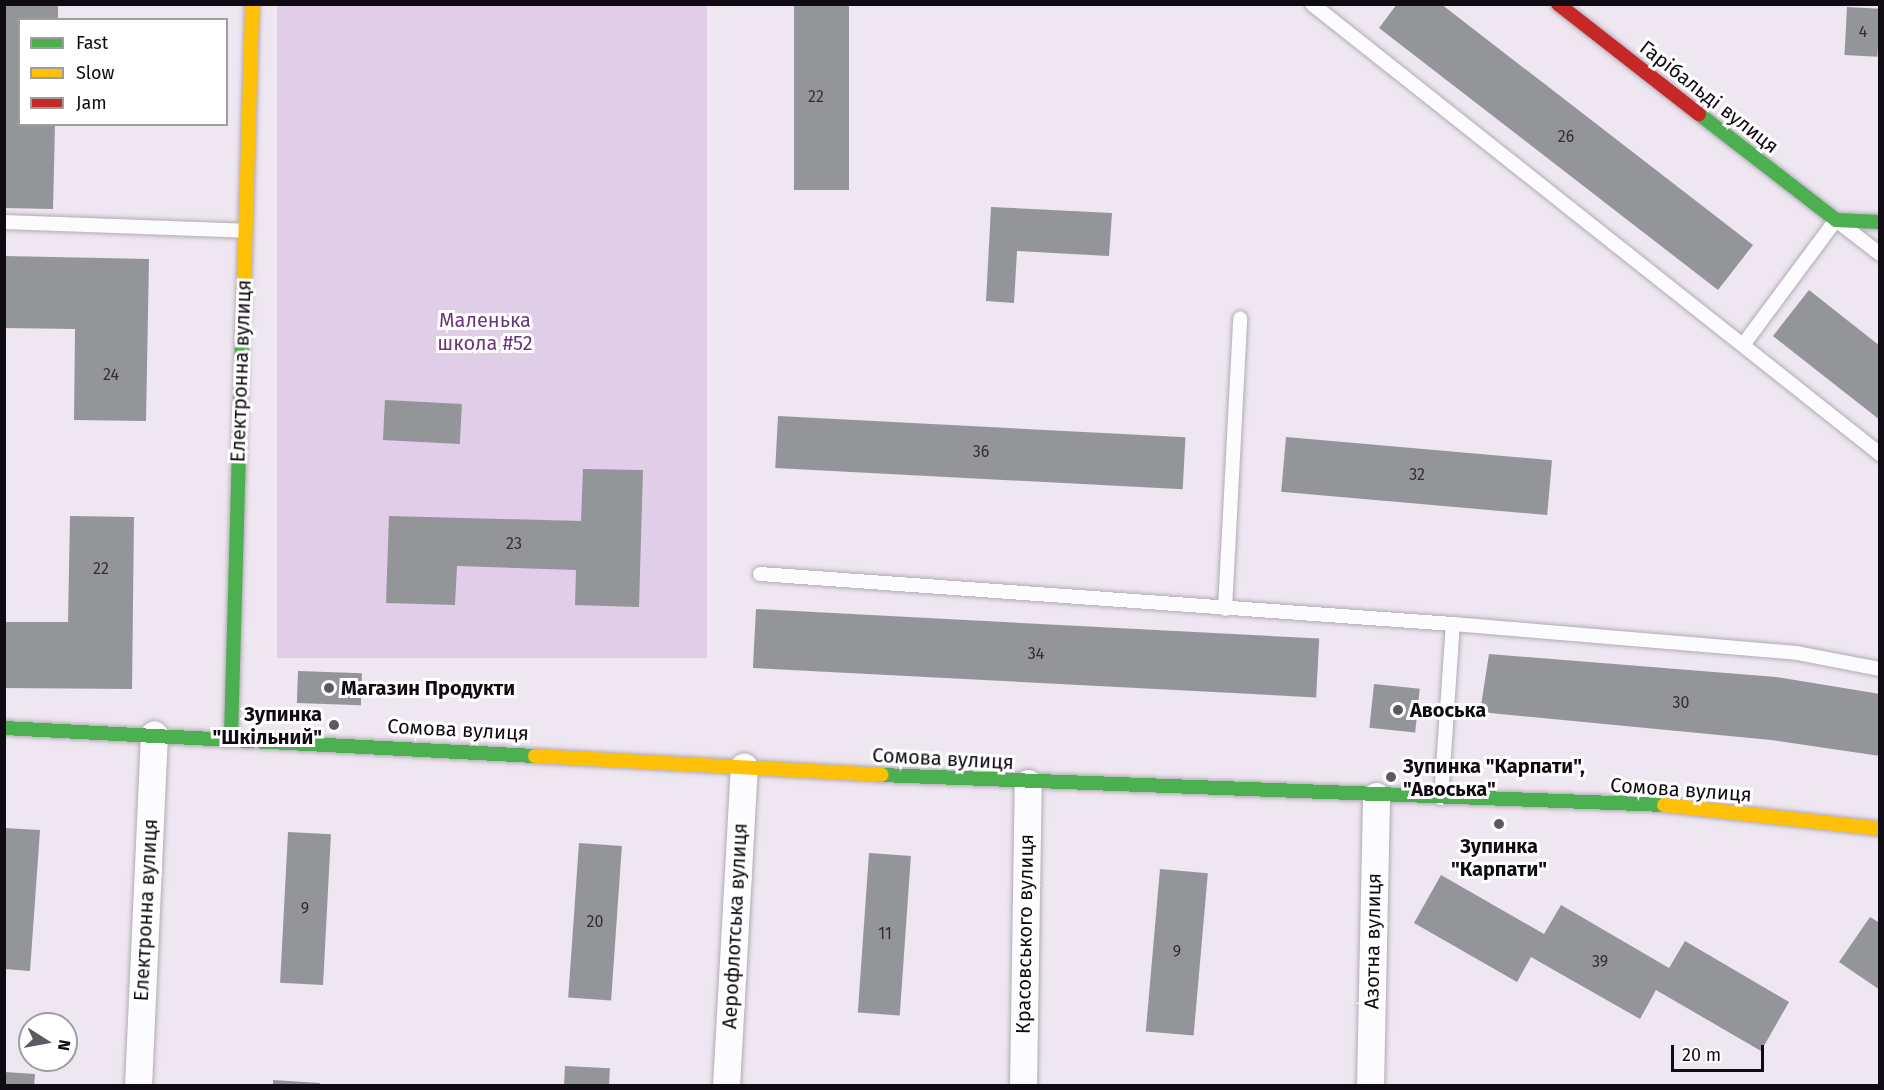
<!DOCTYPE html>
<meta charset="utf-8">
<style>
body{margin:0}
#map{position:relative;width:1884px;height:1090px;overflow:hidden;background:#eee6f1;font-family:"Fira Sans",sans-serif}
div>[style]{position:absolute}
.green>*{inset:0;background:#e0cde7;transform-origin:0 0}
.building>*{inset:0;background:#949598;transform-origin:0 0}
.roads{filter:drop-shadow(0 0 2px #b1abb3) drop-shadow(0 0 2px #b1abb3)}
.lane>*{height:14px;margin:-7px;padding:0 7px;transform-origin:7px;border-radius:7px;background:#fcfbfd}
.street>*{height:27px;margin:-13.5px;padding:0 13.5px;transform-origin:13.5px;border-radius:13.5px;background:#fcfbfd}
.fast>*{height:14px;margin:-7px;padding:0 7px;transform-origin:7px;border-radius:7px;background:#4caf50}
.slow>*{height:14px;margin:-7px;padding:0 7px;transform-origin:7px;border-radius:7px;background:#ffc107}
.jam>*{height:14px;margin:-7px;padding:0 7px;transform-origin:7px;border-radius:7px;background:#c62828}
.dots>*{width:16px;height:16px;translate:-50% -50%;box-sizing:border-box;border:3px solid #fff;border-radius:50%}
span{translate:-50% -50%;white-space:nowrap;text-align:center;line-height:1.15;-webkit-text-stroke:6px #fff;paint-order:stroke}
.number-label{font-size:16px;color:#312e34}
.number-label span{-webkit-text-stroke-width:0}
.street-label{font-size:20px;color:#100b12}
.park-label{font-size:20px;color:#6a357c}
.poi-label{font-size:20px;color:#100b12;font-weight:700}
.left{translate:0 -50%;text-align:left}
.right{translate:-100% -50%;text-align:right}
.frame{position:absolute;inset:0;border:6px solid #100b12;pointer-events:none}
.legend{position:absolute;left:18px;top:18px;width:210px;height:108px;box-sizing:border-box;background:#fff;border:2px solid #9f9da0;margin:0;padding:8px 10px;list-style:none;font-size:18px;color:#100b12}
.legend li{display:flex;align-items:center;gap:12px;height:30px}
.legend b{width:30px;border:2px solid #9f9da0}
.north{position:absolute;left:18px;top:1012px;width:60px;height:60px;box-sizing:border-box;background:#fff;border:2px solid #9f9da0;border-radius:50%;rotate:101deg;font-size:16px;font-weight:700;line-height:24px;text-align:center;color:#100b12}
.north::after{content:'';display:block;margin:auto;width:21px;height:27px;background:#5e5860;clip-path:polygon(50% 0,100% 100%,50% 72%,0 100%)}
.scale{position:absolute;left:1671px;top:1045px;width:93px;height:27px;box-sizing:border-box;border:3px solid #100b12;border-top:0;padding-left:8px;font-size:18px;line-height:21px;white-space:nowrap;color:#100b12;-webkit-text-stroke:4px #fff;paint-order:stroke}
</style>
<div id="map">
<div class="green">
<i style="left:277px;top:5px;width:430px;height:653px"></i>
</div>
<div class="building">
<i style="clip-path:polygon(4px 4px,58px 4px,58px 20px,20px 20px,20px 124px,55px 124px,53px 209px,4px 208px)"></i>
<i style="left:794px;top:4px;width:55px;height:186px"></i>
<i style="clip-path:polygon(1397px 4px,1441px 4px,1753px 245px,1718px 290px,1379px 28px)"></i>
<i style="left:1847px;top:7px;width:33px;height:48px;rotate:3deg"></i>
<i style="clip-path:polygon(991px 207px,1112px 213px,1109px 256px,1017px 251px,1014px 303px,986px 301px)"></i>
<i style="clip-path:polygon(4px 256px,149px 259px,146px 421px,74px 420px,75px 329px,4px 328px)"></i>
<i style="clip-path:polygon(1809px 290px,1880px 346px,1880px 420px,1773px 336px)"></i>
<i style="left:385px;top:400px;width:77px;height:40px;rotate:3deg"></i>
<i style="left:778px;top:416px;width:408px;height:52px;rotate:3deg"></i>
<i style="left:1286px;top:437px;width:267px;height:55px;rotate:5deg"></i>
<i style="clip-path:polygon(583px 469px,643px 470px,639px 607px,575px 605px,576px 570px,457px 566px,455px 605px,386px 603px,389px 516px,581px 521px)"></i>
<i style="clip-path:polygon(70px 516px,134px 517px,132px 689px,4px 688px,4px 622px,68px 622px)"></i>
<i style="left:756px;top:609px;width:564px;height:59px;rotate:3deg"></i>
<i style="clip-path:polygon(1489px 654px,1776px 677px,1880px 694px,1880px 756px,1771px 740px,1480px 712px)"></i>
<i style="left:298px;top:671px;width:64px;height:32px;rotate:2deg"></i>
<i style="left:1374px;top:684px;width:46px;height:44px;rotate:6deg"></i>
<i style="clip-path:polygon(4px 828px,40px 830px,30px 971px,4px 969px)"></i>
<i style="left:288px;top:832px;width:43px;height:151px;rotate:3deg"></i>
<i style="left:579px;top:843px;width:43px;height:155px;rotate:4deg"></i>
<i style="left:869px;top:853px;width:42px;height:160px;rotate:4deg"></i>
<i style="left:1160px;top:869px;width:48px;height:163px;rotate:5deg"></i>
<i style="clip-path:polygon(1441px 875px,1544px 934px,1561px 905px,1669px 968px,1685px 941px,1789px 1002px,1761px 1051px,1656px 990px,1640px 1019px,1531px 957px,1517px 982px,1414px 923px)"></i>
<i style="clip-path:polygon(1870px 917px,1880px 923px,1880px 990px,1839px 962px)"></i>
<i style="left:565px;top:1066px;width:45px;height:20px;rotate:3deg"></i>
<i style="clip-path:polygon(4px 1072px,35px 1074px,34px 1086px,4px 1086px)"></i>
<i style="clip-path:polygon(273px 1080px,320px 1083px,320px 1086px,273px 1086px)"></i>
</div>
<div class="roads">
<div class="lane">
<i style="left:1312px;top:4px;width:725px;rotate:38.39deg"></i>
<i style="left:4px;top:222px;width:241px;rotate:2.1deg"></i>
<i style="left:1743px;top:345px;width:156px;rotate:-53.4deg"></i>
<i style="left:1836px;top:220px;width:56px;rotate:37.7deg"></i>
<i style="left:760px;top:574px;width:695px;rotate:4.13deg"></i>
<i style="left:1225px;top:609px;width:291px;rotate:-87deg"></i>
<i style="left:1441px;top:798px;width:174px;rotate:-86.1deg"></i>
<i style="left:1453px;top:624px;width:345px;rotate:4.8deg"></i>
<i style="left:1797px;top:653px;width:85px;rotate:10.9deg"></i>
</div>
<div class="street">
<i style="left:138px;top:1086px;width:352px;rotate:-87.4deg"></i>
<i style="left:726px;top:1086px;width:320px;rotate:-86.8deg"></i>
<i style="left:1023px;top:1086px;width:303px;rotate:-89.1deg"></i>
<i style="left:1370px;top:1086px;width:290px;rotate:-88.8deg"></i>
</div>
<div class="fast">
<i style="left:1699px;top:114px;width:173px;rotate:37.7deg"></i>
<i style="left:1836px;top:220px;width:44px;rotate:2.6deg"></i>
<i style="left:4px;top:728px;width:532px;rotate:3.02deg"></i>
<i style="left:231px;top:737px;width:421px;rotate:-88.4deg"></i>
<i style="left:881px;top:775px;width:784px;rotate:2.19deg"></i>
</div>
<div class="slow">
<i style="left:243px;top:316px;width:312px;rotate:-88.3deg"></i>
<i style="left:535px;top:756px;width:347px;rotate:3.1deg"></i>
<i style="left:1664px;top:805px;width:217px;rotate:6.3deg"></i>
</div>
<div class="jam">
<i style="left:1558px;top:4px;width:179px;rotate:38deg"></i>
</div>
</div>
<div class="dots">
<i style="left:329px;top:688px;background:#5e5860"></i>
<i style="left:1398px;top:710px;background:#5e5860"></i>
<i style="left:334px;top:725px;background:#5e5860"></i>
<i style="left:1391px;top:777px;background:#5e5860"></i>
<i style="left:1499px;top:824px;background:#5e5860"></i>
</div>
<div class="number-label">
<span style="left:1863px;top:32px">4</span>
<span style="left:816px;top:97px">22</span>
<span style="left:1566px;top:137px">26</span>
<span style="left:111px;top:375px">24</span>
<span style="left:981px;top:452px">36</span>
<span style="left:1417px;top:475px">32</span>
<span style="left:514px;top:544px">23</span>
<span style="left:101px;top:569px">22</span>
<span style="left:1036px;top:654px">34</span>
<span style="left:1681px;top:703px">30</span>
<span style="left:305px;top:909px">9</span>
<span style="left:595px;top:922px">20</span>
<span style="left:885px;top:934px">11</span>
<span style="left:1177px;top:952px">9</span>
<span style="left:1600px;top:962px">39</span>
</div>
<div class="street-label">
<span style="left:1709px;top:97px;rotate:38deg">Гарібальді вулиця</span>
<span style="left:241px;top:371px;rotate:-88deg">Електронна вулиця</span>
<span style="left:458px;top:730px;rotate:3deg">Сомова вулиця</span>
<span style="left:943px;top:759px;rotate:3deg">Сомова вулиця</span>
<span style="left:1681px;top:790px;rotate:4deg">Сомова вулиця</span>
<span style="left:146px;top:910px;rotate:-87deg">Електронна вулиця</span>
<span style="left:735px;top:926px;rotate:-87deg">Аерофлотська вулиця</span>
<span style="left:1025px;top:934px;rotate:-89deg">Красовського вулиця</span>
<span style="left:1373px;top:941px;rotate:-89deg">Азотна вулиця</span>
</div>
<div class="park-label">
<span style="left:485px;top:332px">Маленька<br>школа #52</span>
</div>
<div class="poi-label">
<span class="left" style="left:341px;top:688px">Магазин Продукти</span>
<span class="left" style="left:1410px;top:710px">Авоська</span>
<span class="right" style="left:322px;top:726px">Зупинка<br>"Шкільний"</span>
<span class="left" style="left:1403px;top:778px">Зупинка "Карпати",<br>"Авоська"</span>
<span style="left:1499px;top:858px">Зупинка<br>"Карпати"</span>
</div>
<div class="frame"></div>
<ul class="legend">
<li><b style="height:8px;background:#4caf50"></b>Fast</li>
<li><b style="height:8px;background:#ffc107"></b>Slow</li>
<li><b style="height:8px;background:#c62828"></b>Jam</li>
</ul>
<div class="north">N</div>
<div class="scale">20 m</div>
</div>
